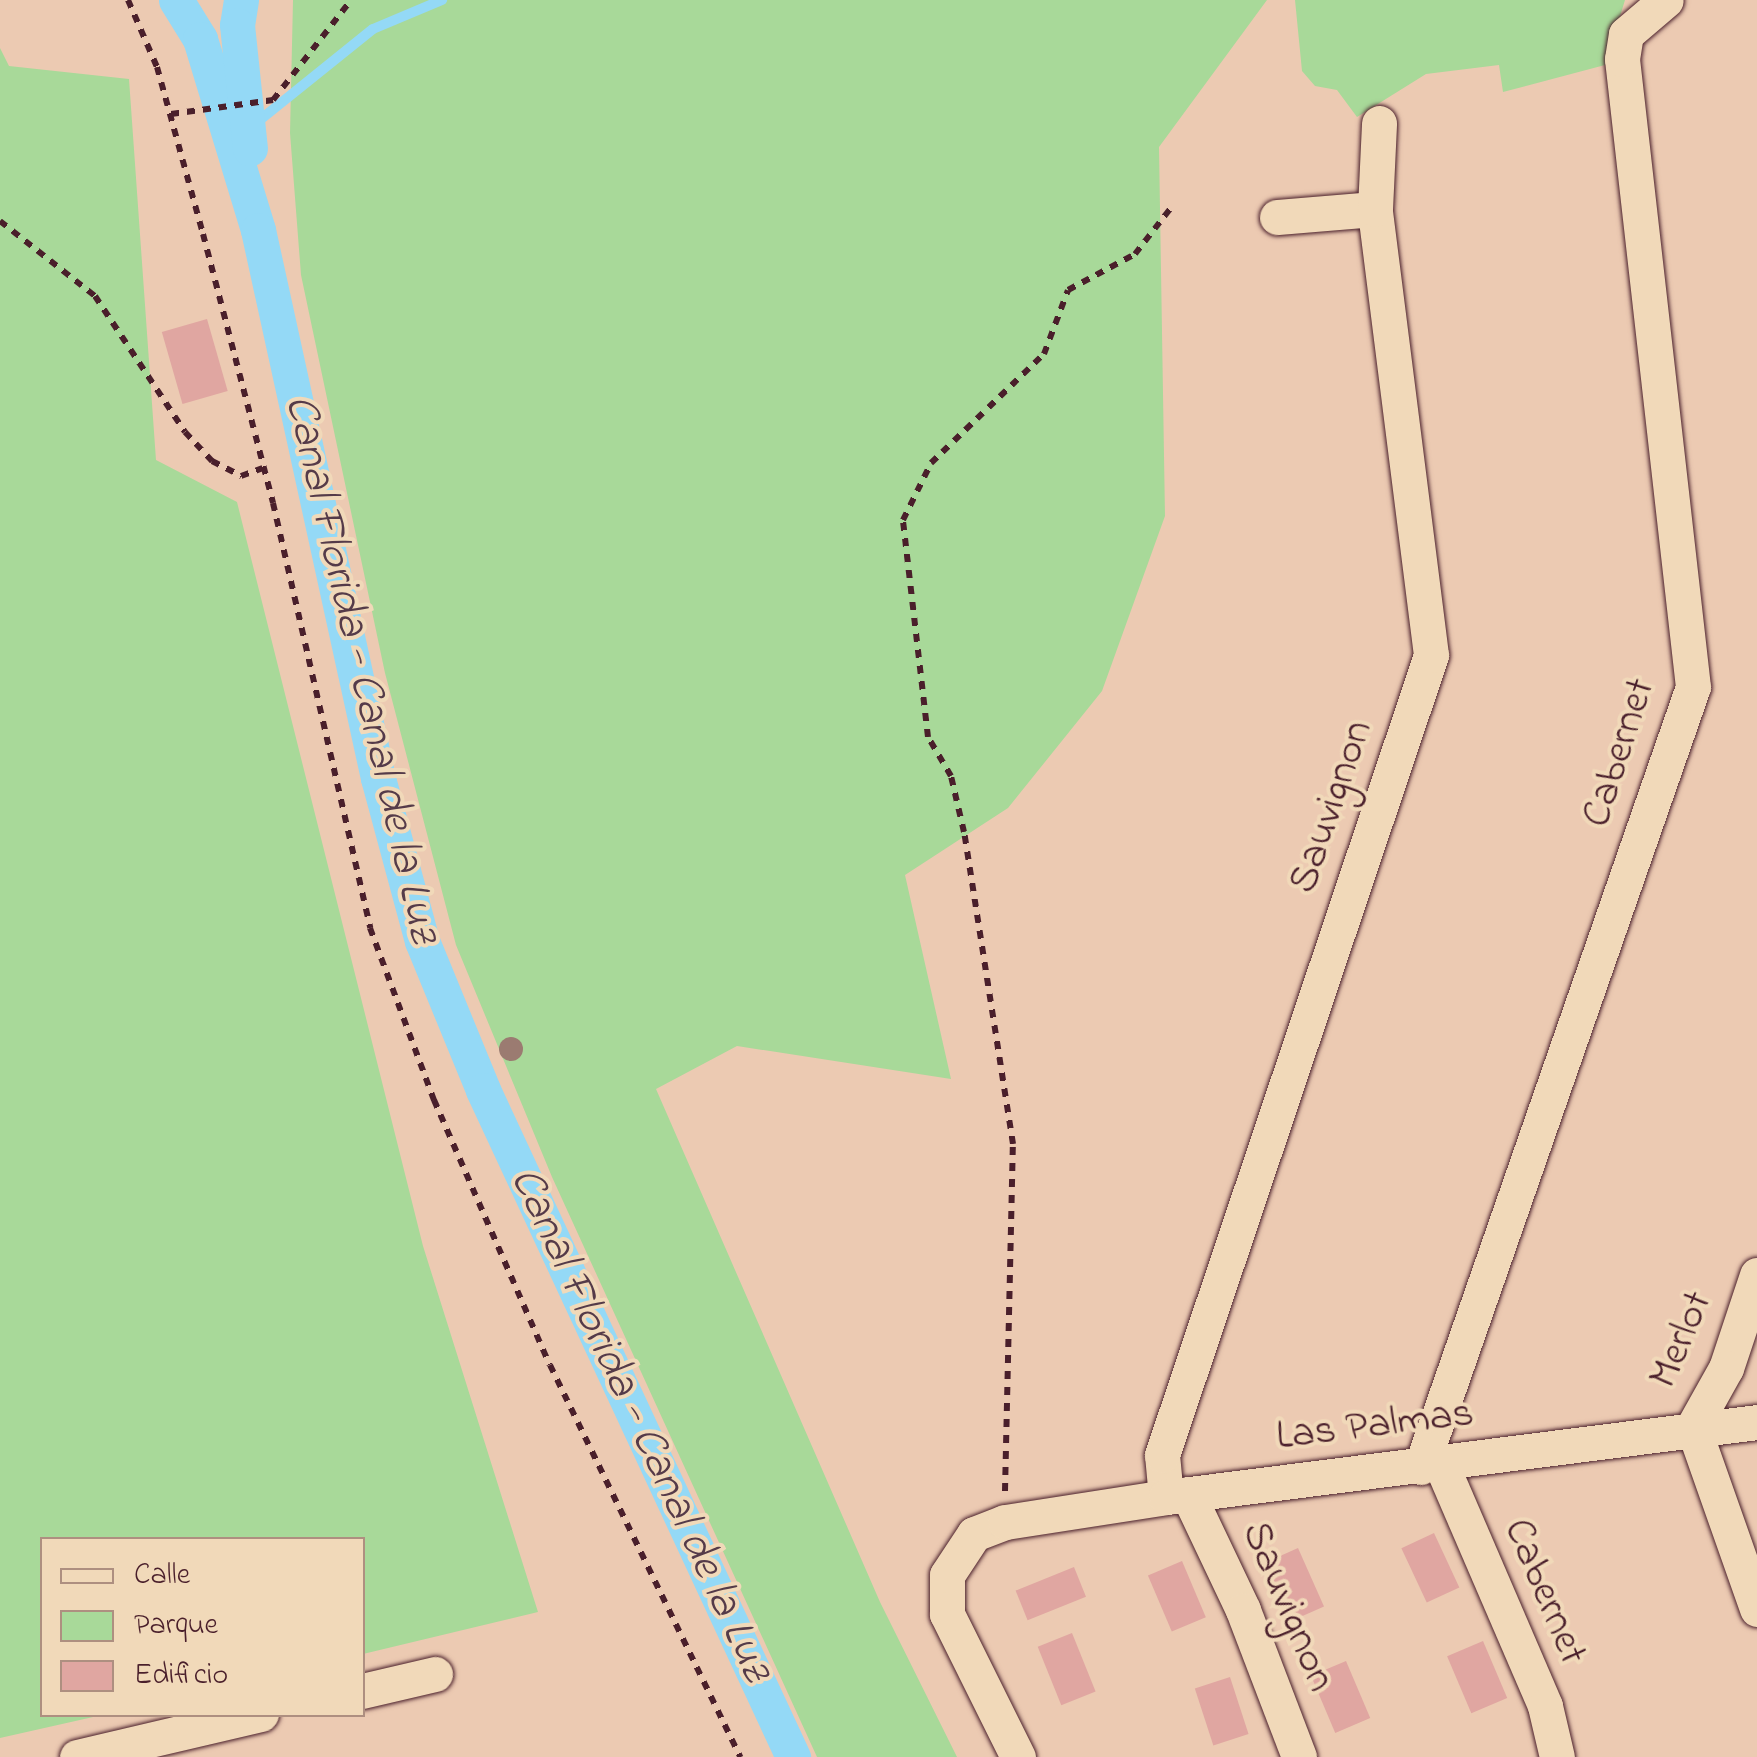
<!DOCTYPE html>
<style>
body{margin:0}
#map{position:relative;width:1757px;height:1757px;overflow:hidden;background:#eccab2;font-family:"Indie Flower",sans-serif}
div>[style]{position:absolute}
.green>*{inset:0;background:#a8d999}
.stream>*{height:10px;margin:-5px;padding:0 5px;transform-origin:5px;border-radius:5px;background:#94d9f6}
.canal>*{height:35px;margin:-17.5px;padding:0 17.5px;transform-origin:17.5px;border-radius:17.5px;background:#94d9f6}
.building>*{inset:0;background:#e0a6a1;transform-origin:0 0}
.path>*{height:6px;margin-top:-3px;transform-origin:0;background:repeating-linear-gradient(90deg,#4a1f2b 0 8px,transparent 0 16px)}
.roads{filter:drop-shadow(0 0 2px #4a1f2b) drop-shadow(0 0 2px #4a1f2b)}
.minor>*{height:35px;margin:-17.5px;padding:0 17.5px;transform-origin:17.5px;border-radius:17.5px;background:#f1d9b9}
.trees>*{width:24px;height:24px;margin:-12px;border-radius:50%;background:#9b7b71}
span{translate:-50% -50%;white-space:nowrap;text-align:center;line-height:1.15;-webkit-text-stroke:8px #f1d9b9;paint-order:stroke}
.street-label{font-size:42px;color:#4a1f2b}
.water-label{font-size:45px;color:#553b49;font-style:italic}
.legend{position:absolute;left:40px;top:1537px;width:325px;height:180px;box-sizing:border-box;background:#f1d9b9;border:2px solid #ae8f80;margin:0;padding:12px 18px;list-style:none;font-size:30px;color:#4a1f2b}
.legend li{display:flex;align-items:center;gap:20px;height:50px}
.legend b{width:50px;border:2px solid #ae8f80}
</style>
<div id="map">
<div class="green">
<i style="clip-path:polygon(293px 0,1267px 0,1159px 147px,1165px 516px,1102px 691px,1008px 808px,905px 875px,951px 1079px,737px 1046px,656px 1089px,880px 1602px,957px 1757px,817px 1757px,552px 1177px,456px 945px,385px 673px,301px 275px,290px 133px)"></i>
<i style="clip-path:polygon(1295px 0,1625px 0,1605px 65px,1503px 92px,1499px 65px,1426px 74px,1357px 117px,1337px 90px,1315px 86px,1302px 71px)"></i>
<i style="clip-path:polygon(0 48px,9px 66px,129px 79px,156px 460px,237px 502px,423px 1246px,538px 1612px,363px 1654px,362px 1540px,42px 1540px,42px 1714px,102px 1715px,0 1738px)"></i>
</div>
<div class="stream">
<i style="left:251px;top:127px;width:156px;rotate:-38.8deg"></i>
<i style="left:373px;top:29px;width:75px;rotate:-22.8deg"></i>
</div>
<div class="canal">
<i style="left:176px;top:0;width:46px;rotate:58.4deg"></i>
<i style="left:200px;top:39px;width:200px;rotate:73.1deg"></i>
<i style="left:258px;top:230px;width:561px;rotate:77.65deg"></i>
<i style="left:378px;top:778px;width:169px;rotate:74.9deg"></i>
<i style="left:422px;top:941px;width:161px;rotate:67.7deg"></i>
<i style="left:483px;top:1090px;width:736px;rotate:65.07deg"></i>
<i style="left:241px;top:0;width:25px;rotate:99deg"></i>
<i style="left:237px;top:25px;width:124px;rotate:84deg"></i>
</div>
<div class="building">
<i style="left:207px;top:319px;width:75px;height:47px;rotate:74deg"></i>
<i style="left:1434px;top:1533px;width:60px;height:36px;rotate:65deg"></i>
<i style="left:1298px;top:1548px;width:64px;height:36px;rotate:66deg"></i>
<i style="left:1182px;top:1561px;width:61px;height:37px;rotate:67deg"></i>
<i style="left:1074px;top:1567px;width:32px;height:63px;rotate:68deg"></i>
<i style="left:1072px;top:1633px;width:63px;height:37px;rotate:68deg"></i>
<i style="left:1483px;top:1641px;width:62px;height:39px;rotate:67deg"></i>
<i style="left:1346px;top:1661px;width:62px;height:38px;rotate:67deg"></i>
<i style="left:1230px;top:1677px;width:60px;height:37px;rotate:72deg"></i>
</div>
<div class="path">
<i style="left:128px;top:0;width:73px;rotate:66.6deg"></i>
<i style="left:157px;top:67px;width:173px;rotate:74.6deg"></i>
<i style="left:203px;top:234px;width:278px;rotate:75.4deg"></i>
<i style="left:273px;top:503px;width:436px;rotate:77.1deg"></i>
<i style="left:370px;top:928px;width:184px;rotate:69.6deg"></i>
<i style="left:434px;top:1100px;width:289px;rotate:66.4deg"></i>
<i style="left:550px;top:1365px;width:436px;rotate:64.1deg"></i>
<i style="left:171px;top:114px;width:103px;rotate:-7.8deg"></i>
<i style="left:273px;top:100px;width:127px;rotate:-52deg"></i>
<i style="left:0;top:221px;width:121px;rotate:38.3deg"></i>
<i style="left:95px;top:296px;width:163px;rotate:56.5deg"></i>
<i style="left:185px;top:432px;width:40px;rotate:47deg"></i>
<i style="left:212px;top:461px;width:33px;rotate:27deg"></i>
<i style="left:241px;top:476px;width:23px;rotate:-20deg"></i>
<i style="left:1005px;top:1491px;width:347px;rotate:-88.7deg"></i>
<i style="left:1013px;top:1144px;width:316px;rotate:-98.9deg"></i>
<i style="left:964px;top:832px;width:57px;rotate:-103.1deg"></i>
<i style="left:951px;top:776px;width:45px;rotate:-120.5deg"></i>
<i style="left:928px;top:737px;width:218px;rotate:-96.6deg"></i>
<i style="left:903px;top:520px;width:64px;rotate:-63.8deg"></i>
<i style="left:931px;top:463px;width:157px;rotate:-44deg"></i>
<i style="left:1044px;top:354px;width:68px;rotate:-69.4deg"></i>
<i style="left:1068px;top:290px;width:76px;rotate:-28.2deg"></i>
<i style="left:1135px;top:254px;width:57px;rotate:-52.1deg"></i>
</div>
<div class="roads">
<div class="minor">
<i style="left:1277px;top:217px;width:98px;rotate:-4.7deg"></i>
<i style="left:1757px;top:1275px;width:98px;rotate:108.4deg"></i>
<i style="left:1726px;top:1368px;width:68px;rotate:119.2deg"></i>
<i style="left:1693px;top:1427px;width:193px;rotate:70.6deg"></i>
<i style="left:1441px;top:1464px;width:263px;rotate:66.7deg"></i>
<i style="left:1545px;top:1706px;width:52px;rotate:76.8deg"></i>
<i style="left:1421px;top:1467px;width:826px;rotate:-70.78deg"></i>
<i style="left:1693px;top:687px;width:632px;rotate:-96.45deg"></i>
<i style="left:1622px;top:59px;width:25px;rotate:-81deg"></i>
<i style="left:1626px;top:34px;width:52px;rotate:-40.4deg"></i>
<i style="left:1188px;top:1494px;width:128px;rotate:64.6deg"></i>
<i style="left:1243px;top:1610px;width:157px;rotate:69.1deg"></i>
<i style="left:1166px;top:1497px;width:42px;rotate:-95.4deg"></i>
<i style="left:1162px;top:1455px;width:844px;rotate:-71.41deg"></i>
<i style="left:1431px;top:655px;width:450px;rotate:-97.2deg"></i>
<i style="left:1375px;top:209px;width:86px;rotate:-87.3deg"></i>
<i style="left:362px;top:1691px;width:75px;rotate:-13.1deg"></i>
<i style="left:77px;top:1757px;width:189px;rotate:-13.2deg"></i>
<i style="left:1018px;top:1757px;width:160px;rotate:-116.4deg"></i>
<i style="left:947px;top:1614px;width:39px;rotate:-90deg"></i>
<i style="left:947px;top:1575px;width:49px;rotate:-56.6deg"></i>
<i style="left:974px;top:1534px;width:33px;rotate:-21deg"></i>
<i style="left:1005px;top:1522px;width:163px;rotate:-8.8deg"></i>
<i style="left:1166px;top:1497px;width:596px;rotate:-7.23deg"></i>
</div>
</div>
<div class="trees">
<i style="left:511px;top:1049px"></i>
</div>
<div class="street-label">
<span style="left:1620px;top:753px;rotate:-72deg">Cabernet</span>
<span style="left:1332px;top:807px;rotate:-71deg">Sauvignon</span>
<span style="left:1682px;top:1340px;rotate:-67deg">Merlot</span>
<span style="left:1375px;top:1426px;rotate:-7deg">Las Palmas</span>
<span style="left:1544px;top:1592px;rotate:67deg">Cabernet</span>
<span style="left:1287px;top:1607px;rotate:67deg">Sauvignon</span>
</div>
<div class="water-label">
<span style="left:360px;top:669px;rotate:77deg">Canal Florida - Canal de la Luz</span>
<span style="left:639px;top:1425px;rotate:65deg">Canal Florida - Canal de la Luz</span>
</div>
<ul class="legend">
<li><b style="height:12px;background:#f1d9b9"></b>Calle</li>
<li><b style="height:28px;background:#a8d999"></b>Parque</li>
<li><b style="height:28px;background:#e0a6a1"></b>Edificio</li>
</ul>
</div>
